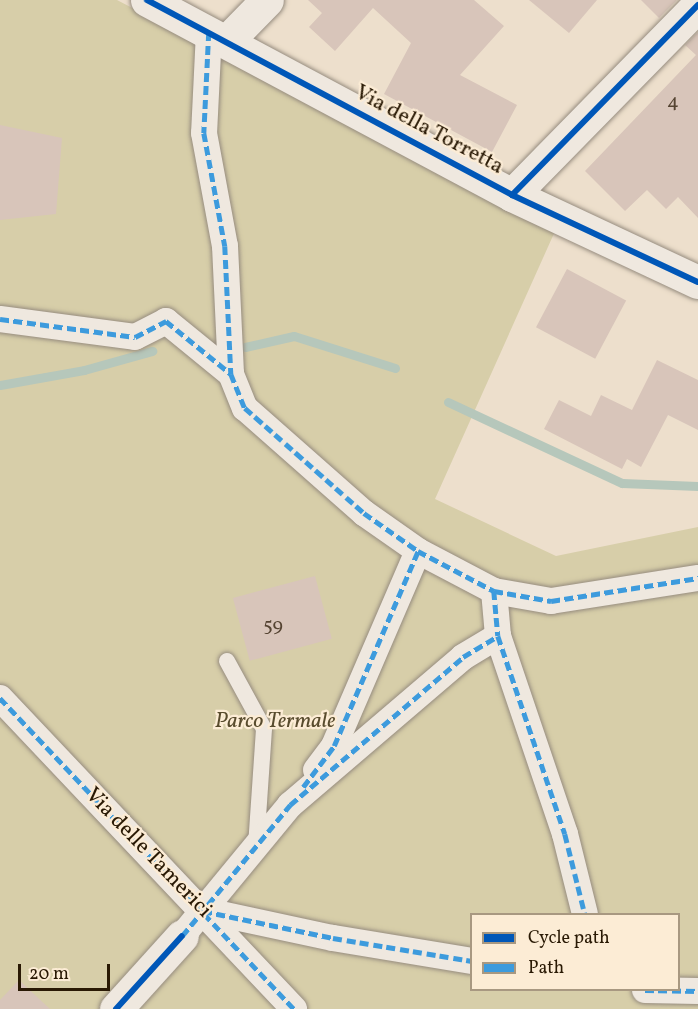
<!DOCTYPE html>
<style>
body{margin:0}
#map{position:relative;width:698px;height:1009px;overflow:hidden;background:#eddfcc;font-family:Vollkorn,serif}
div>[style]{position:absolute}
.green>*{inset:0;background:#d7cea9}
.stream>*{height:9px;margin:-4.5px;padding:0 4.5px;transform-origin:4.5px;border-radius:4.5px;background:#b6c7bb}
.building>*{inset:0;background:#d8c5ba;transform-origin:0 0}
.roads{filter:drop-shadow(0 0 2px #968c7f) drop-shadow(0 0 2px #968c7f)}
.service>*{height:16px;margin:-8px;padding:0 8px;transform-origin:8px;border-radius:8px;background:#efe8df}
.pedestrian>*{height:26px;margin:-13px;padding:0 13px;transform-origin:13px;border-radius:13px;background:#efe8df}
.minor>*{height:33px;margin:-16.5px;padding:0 16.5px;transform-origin:16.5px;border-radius:16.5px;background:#efe8df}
.quiet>*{height:4.5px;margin-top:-2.25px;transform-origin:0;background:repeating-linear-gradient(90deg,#3d9bdd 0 9px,transparent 0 13.5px)}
.cycleway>*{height:6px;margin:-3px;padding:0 3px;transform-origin:3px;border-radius:3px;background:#0057b8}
span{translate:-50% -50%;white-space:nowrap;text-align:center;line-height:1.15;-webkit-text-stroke:4.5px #fcecd5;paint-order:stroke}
.number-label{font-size:20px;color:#554432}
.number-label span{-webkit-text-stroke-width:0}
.street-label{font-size:22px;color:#291904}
.park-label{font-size:22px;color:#584b2d;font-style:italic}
.legend{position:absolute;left:470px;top:913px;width:210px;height:78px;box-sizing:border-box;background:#fcecd5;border:2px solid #a89881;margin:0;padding:8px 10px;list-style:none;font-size:18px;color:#291904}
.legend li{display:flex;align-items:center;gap:12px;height:30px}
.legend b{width:30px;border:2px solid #a89881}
.scale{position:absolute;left:18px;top:964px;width:92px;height:27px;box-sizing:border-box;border:3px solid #291904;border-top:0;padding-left:8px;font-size:18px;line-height:21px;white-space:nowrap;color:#291904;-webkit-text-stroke:4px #fcecd5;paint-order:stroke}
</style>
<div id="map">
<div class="green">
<i style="clip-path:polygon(evenodd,0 0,117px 0,556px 229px,435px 499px,556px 556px,698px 527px,698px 1009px,0 1009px,0 0,472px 914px,678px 914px,678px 990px,472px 990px,472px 914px)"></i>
</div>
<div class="stream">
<i style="left:245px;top:347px;width:50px;rotate:-12.7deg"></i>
<i style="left:294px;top:336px;width:106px;rotate:17.6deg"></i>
<i style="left:0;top:385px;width:85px;rotate:-10.1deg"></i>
<i style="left:84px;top:370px;width:71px;rotate:-15.6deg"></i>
<i style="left:448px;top:402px;width:192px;rotate:25deg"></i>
<i style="left:622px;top:483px;width:76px;rotate:2.3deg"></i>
</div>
<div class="building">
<i style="clip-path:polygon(308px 0,474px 0,504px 26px,460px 75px,517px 105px,492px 152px,384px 94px,411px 43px,373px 8px,335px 51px,309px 27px,322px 13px)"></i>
<i style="clip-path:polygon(529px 0,597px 0,569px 33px)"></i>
<i style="clip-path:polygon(641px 0,677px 0,659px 18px)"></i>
<i style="clip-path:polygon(698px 32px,698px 218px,678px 197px,666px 209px,647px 190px,625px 211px,585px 171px,696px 55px,685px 45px)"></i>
<i style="clip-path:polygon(0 125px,62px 138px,56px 214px,0 220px)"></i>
<i style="left:567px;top:269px;width:67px;height:66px;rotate:28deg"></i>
<i style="clip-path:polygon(657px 360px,698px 380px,698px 430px,668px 415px,641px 467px,627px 459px,622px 469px,544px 429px,559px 400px,591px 416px,601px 395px,632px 410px)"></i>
<i style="left:315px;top:576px;width:65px;height:85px;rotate:75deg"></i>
<i style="clip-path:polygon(19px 980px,50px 1009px,0 1009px,0 1000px)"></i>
</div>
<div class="roads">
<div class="service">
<i style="left:227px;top:661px;width:77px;rotate:61.4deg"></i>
<i style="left:264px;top:729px;width:116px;rotate:93.9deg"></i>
</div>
<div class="pedestrian">
<i style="left:209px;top:32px;width:101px;rotate:92.8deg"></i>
<i style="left:204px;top:133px;width:115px;rotate:79.5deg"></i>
<i style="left:225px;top:246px;width:128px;rotate:87.3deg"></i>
<i style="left:0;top:319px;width:136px;rotate:7.6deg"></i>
<i style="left:135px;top:337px;width:35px;rotate:-27deg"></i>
<i style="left:166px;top:321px;width:84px;rotate:39.2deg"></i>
<i style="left:231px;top:374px;width:37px;rotate:68deg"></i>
<i style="left:245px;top:408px;width:159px;rotate:41.4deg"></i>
<i style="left:364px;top:513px;width:66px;rotate:35.1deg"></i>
<i style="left:418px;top:551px;width:86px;rotate:27.8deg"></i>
<i style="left:494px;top:591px;width:58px;rotate:10deg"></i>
<i style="left:551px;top:601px;width:149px;rotate:-8.9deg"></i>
<i style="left:494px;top:591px;width:45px;rotate:84.9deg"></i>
<i style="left:498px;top:636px;width:209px;rotate:71.3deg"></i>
<i style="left:565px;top:834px;width:82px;rotate:76deg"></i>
<i style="left:0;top:698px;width:428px;rotate:46.6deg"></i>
<i style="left:316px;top:770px;width:30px;rotate:-53deg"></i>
<i style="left:334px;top:746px;width:212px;rotate:-66.7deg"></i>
<i style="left:202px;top:910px;width:134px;rotate:12.1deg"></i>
<i style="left:333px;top:938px;width:141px;rotate:9.4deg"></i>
<i style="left:182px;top:936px;width:170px;rotate:-50.5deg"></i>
<i style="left:290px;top:805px;width:228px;rotate:-40.5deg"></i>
<i style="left:463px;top:657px;width:41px;rotate:-31deg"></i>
<i style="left:645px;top:990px;width:53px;rotate:1.1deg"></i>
</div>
<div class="minor">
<i style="left:147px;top:0;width:414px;rotate:28.1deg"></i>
<i style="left:512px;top:195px;width:205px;rotate:25.1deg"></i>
<i style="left:227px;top:41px;width:57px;rotate:-45.7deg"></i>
<i style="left:512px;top:195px;width:266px;rotate:-45.6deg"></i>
<i style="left:116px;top:1009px;width:98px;rotate:-47.9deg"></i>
</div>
</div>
<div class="quiet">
<i style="left:209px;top:32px;width:101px;rotate:92.8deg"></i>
<i style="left:204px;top:133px;width:115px;rotate:79.5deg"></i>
<i style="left:225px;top:246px;width:128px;rotate:87.3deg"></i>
<i style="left:0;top:319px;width:136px;rotate:7.6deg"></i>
<i style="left:135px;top:337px;width:35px;rotate:-27deg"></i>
<i style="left:166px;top:321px;width:84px;rotate:39.2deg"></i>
<i style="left:231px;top:374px;width:37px;rotate:68deg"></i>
<i style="left:245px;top:408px;width:159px;rotate:41.4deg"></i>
<i style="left:364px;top:513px;width:66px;rotate:35.1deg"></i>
<i style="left:418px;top:551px;width:86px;rotate:27.8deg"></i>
<i style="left:494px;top:591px;width:58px;rotate:10deg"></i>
<i style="left:551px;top:601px;width:149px;rotate:-8.9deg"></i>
<i style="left:494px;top:591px;width:45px;rotate:84.9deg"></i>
<i style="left:498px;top:636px;width:209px;rotate:71.3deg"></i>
<i style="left:565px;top:834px;width:82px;rotate:76deg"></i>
<i style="left:0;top:698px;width:428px;rotate:46.6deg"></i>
<i style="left:303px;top:787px;width:51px;rotate:-52.9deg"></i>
<i style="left:334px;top:746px;width:212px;rotate:-66.7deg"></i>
<i style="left:203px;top:911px;width:133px;rotate:11.7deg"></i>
<i style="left:333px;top:938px;width:141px;rotate:9.4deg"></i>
<i style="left:182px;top:936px;width:170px;rotate:-50.5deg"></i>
<i style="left:290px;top:805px;width:228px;rotate:-40.5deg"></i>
<i style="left:463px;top:657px;width:41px;rotate:-31deg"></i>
<i style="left:645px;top:990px;width:53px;rotate:1.1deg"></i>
</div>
<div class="cycleway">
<i style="left:147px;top:0;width:414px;rotate:28.1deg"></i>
<i style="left:512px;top:195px;width:205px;rotate:25.1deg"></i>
<i style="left:512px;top:195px;width:266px;rotate:-45.6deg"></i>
<i style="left:116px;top:1009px;width:98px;rotate:-47.9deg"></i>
</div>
<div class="number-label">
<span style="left:673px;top:102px">4</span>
<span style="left:273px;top:626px">59</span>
</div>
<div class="street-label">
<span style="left:429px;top:130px;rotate:28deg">Via della Torretta</span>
<span style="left:148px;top:853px;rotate:46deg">Via delle Tamerici</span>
</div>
<div class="park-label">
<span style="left:275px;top:722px">Parco Termale</span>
</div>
<ul class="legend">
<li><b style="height:8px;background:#0057b8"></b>Cycle path</li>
<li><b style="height:8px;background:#3d9bdd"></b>Path</li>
</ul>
<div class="scale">20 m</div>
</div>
